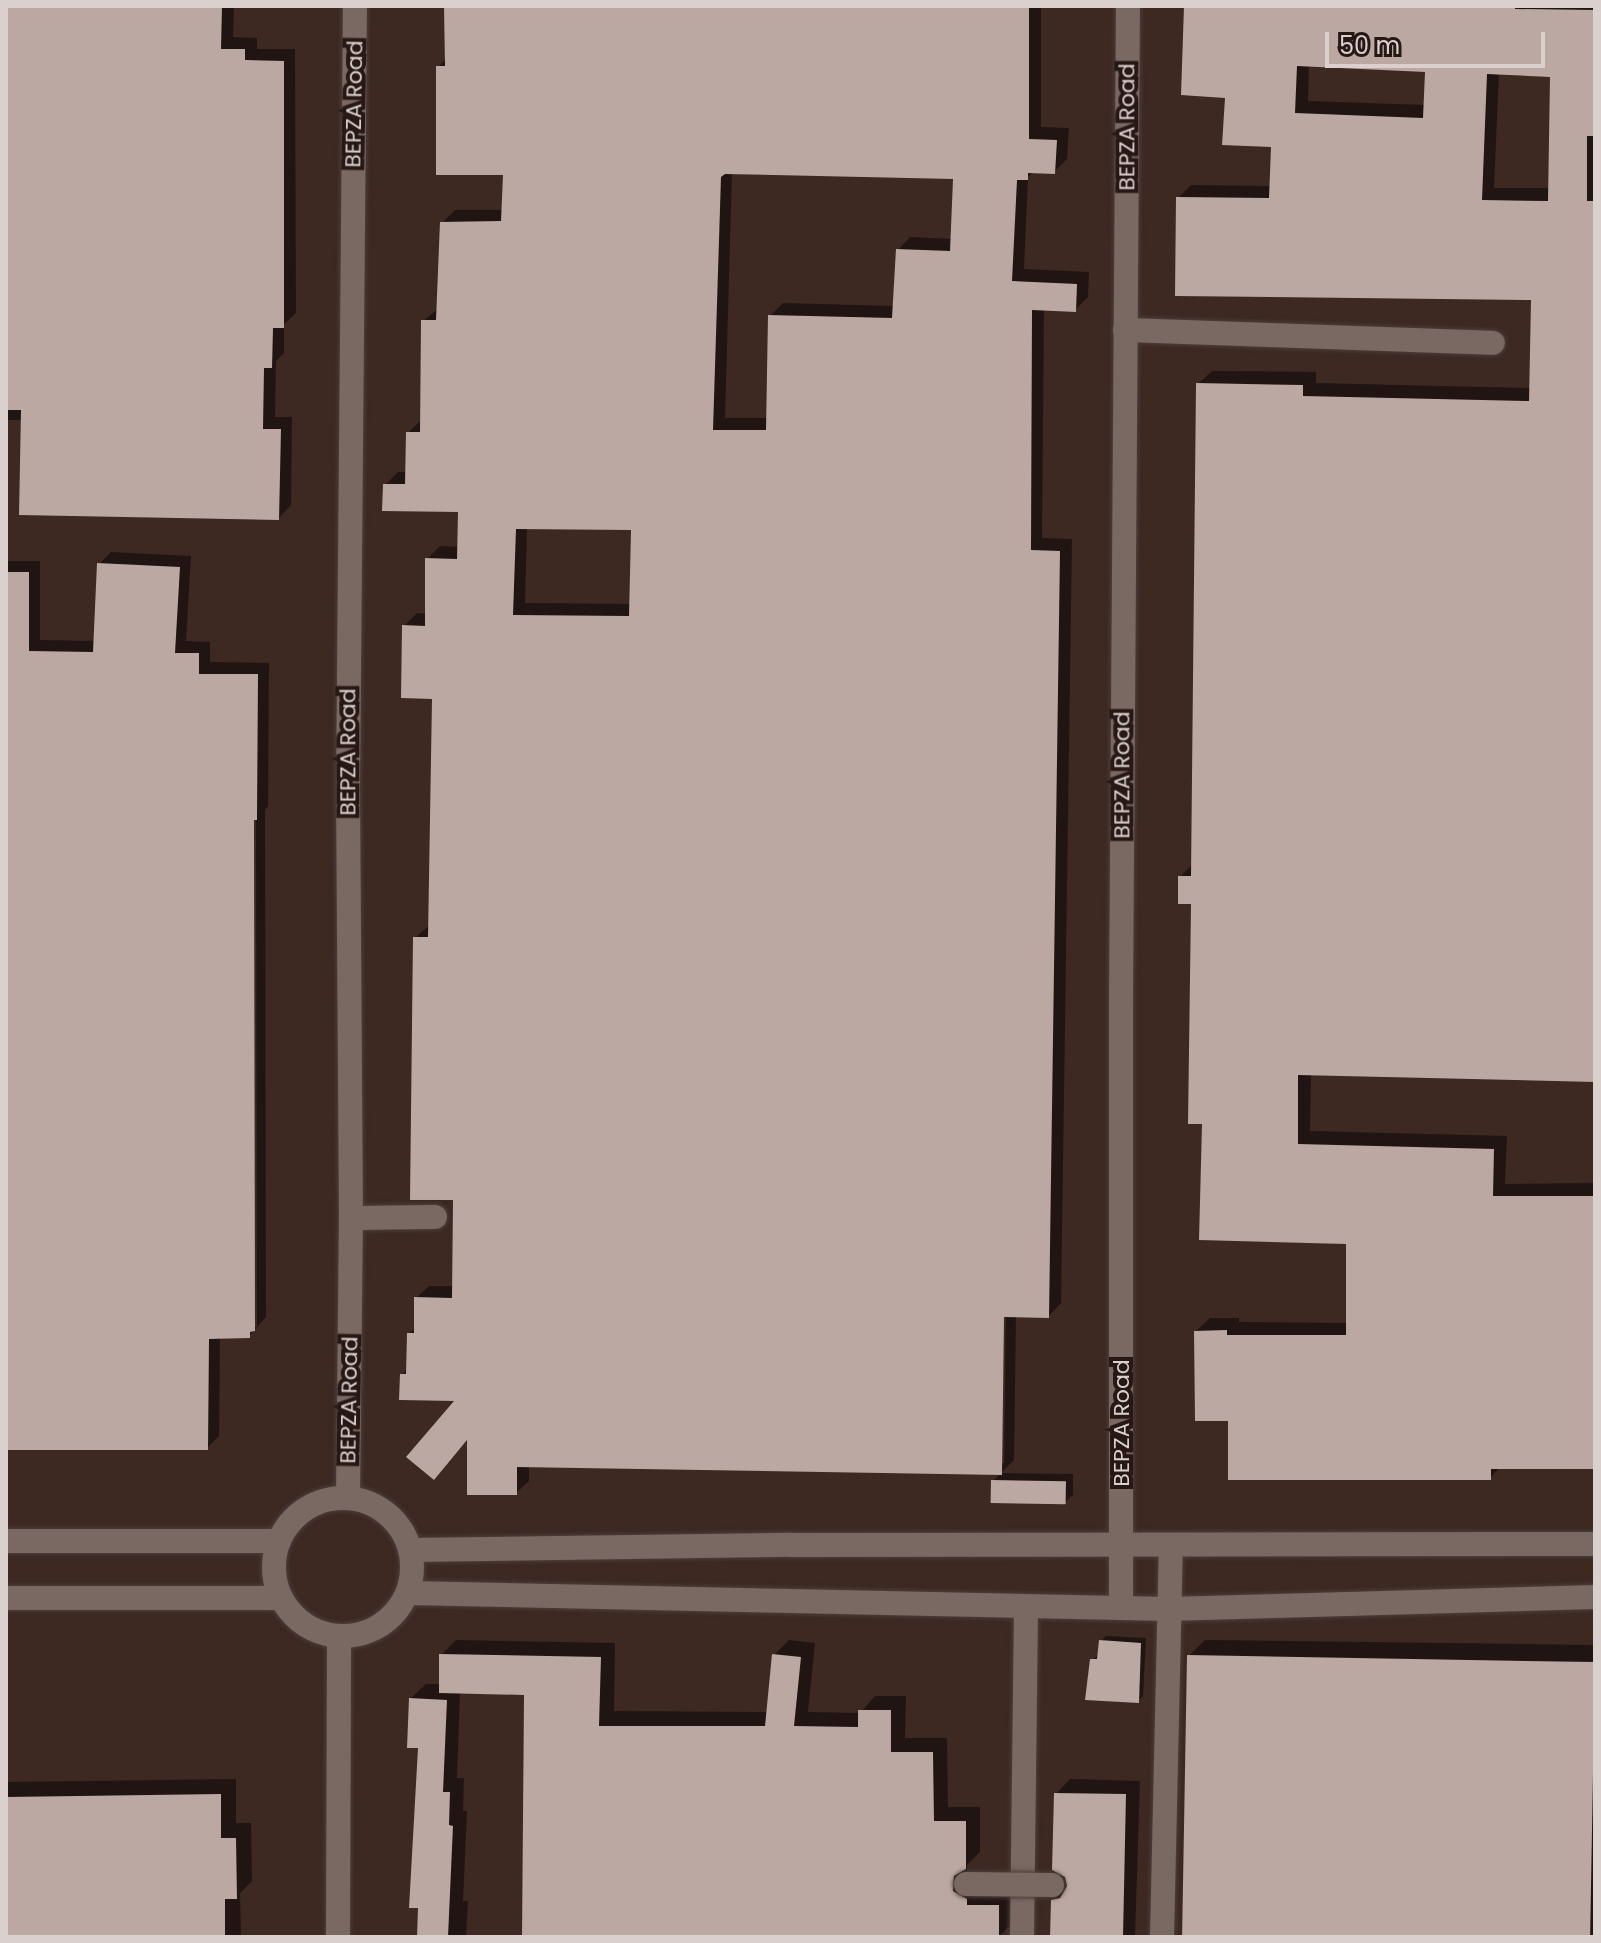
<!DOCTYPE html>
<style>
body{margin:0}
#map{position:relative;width:1601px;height:1943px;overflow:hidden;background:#30211d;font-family:Poppins,sans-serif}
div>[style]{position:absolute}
.built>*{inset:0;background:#3d2822;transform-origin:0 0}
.shadow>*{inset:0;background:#0007}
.building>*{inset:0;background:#bca8a3;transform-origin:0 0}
.roads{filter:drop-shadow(0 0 2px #4a3e3a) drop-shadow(0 0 2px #4a3e3a)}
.minor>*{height:24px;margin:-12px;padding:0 12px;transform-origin:12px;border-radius:12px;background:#7a6863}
.minor>.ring{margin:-12px;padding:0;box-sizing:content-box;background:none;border:24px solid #7a6863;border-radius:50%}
.bridges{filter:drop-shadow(0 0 2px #4a3e3a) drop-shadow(0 0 2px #4a3e3a)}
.minor-bridge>*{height:24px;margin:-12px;padding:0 12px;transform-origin:12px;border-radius:12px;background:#7a6863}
span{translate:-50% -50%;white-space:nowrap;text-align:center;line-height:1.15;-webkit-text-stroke:8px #261814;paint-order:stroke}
.street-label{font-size:22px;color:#dad0cd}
.frame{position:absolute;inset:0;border:8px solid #dad0cd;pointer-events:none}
.scale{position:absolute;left:1325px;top:32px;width:220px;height:36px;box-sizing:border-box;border:4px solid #dad0cd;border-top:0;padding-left:10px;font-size:24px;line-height:28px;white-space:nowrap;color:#dad0cd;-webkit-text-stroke:6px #261814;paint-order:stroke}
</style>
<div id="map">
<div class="built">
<i style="left:6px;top:6px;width:1589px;height:1931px"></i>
</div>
<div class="shadow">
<i style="clip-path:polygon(6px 6px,234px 6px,233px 37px,257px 38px,257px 49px,295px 49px,296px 313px,284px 324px,284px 353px,276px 361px,275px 417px,292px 417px,291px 505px,279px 518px,22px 420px,6px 420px)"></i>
<i style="clip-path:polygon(evenodd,446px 6px,1041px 6px,1041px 127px,1069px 128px,1067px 159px,1054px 172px,1034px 171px,1028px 177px,1024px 269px,1089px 272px,1088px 297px,1075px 310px,1044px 309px,1042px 538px,1072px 539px,1061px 1303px,1049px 1316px,1016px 1315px,1014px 1460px,1001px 1473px,529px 1466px,529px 1481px,516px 1493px,469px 1438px,434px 1478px,458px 1399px,402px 1375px,408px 1368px,409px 1334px,416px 1327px,416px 1298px,429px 1286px,454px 1286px,455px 1198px,415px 938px,430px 925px,434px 697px,404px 626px,417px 613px,427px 614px,427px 559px,440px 546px,460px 547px,460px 510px,385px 485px,398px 472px,407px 472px,408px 433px,422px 419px,423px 321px,439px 308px,442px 223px,455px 210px,504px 210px,505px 173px,438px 67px,447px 58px,446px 6px,732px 172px,955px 177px,953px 239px,910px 237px,898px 250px,895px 306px,783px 303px,770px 316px,768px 418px,725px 418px,732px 172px,446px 6px,527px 527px,633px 528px,632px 604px,525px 603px,527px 527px,446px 6px,1002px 1307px,1006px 1307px,1004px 1463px,1000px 1463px,1002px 1307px)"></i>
<i style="clip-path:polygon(evenodd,1186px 6px,1595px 6px,1595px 1080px,1311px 1073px,1310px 1131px,1507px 1136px,1505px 1184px,1595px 1183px,1595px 1467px,1500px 1467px,1490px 1478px,1230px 1419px,1196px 1331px,1210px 1318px,1239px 1318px,1239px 1322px,1348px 1323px,1348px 1242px,1204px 1122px,1193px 902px,1180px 877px,1193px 864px,1198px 384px,1212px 371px,1316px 372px,1316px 383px,1531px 388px,1533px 298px,1178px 198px,1191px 185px,1271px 186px,1273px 145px,1227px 96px,1186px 6px,1309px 65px,1427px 70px,1426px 105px,1308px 101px,1309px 65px,1186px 6px,1499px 73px,1552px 75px,1550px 188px,1494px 188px,1499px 73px)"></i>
<i style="clip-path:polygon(evenodd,111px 552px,191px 556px,186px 641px,210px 642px,210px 662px,269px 663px,268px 806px,265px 810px,266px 1317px,249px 1336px,220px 1337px,219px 1436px,207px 1448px,6px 1330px,6px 561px,40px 561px,40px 640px,96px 641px,99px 564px,111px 552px,252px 810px,256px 810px,257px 1327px,253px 1327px,252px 810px)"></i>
<i style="clip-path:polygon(1001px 1473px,1073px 1474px,1073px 1495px,1065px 1502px,993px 1481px)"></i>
<i style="clip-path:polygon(1106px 1636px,1146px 1638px,1143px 1696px,1138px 1701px,1092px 1660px,1100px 1654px,1101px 1641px)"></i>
<i style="clip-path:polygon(456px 1640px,615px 1643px,614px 1711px,768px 1712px,774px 1655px,789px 1640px,815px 1643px,808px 1712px,860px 1713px,875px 1696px,906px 1696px,905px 1738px,947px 1738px,948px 1807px,980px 1807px,980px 1852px,967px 1865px,967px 1876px,1013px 1890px,1013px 1923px,998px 1937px,525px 1937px,526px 1693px,460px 1691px,457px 1778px,464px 1778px,463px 1811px,467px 1811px,463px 1901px,468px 1901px,466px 1937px,419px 1937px,420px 1746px,411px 1698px,426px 1684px,441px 1684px,441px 1655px)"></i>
<i style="clip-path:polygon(1205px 1640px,1595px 1645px,1595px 1937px,1186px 1937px,1189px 1656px)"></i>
<i style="clip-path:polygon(236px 1779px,236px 1823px,251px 1823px,252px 1881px,240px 1893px,241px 1937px,6px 1937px,6px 1782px)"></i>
<i style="clip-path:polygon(1070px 1779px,1140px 1781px,1135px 1937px,1052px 1937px,1053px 1901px,1069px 1885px,1056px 1794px)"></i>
</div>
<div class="building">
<i style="clip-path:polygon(6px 6px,222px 6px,221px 49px,245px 49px,245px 60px,284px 61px,284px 328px,273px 328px,272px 368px,264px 368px,263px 429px,281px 429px,279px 520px,19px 515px,21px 410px,6px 410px)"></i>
<i style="clip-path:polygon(evenodd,444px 6px,1029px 6px,1029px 139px,1057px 140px,1055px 174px,1028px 173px,1028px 180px,1017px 180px,1012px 281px,1077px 284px,1076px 312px,1032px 310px,1031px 550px,1060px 551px,1049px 1318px,1004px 1317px,1002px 1475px,517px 1467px,517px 1495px,467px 1495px,467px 1440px,434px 1480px,406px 1457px,454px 1401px,399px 1400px,400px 1374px,406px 1374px,407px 1333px,414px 1333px,414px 1297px,452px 1298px,453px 1200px,410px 1200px,413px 937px,428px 937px,432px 699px,401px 698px,402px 625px,425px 626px,425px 558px,457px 559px,458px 512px,382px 511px,383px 484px,405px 484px,406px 432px,420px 432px,421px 320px,436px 320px,440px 222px,501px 221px,503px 175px,436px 175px,436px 66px,445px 66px,444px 6px,725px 174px,953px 179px,950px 251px,896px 249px,892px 318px,768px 315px,766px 430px,713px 430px,721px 177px,725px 174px,444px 6px,516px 529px,631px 530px,629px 616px,513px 615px,516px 529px)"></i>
<i style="clip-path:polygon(evenodd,1184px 6px,1515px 6px,1515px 9px,1595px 10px,1595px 136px,1587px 136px,1587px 201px,1595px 201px,1595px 1082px,1298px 1075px,1298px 1144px,1494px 1149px,1493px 1196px,1595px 1196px,1595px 1469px,1491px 1469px,1491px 1480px,1228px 1480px,1228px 1421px,1195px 1421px,1194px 1331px,1227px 1330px,1227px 1335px,1346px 1335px,1346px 1244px,1199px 1240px,1202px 1124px,1188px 1124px,1191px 904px,1178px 904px,1178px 876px,1191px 876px,1196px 383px,1303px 385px,1303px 396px,1529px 401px,1531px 300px,1175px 296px,1176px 197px,1269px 198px,1271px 147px,1222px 145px,1225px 98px,1181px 95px,1184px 6px,1297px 66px,1425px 72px,1423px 118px,1295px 113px,1297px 66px,1184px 6px,1487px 74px,1550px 77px,1548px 201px,1482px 200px,1487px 74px)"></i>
<i style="clip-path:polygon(97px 563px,180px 567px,175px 653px,199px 653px,199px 674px,258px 674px,257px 820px,254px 820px,255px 1331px,250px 1332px,250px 1338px,209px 1339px,208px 1450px,7px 1450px,6px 572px,29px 572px,29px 651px,93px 652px)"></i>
<i style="left:991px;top:1480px;width:75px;height:23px;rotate:1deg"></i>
<i style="clip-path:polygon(1099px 1640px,1141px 1643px,1139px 1703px,1085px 1700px,1090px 1659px,1097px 1659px)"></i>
<i style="clip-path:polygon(439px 1654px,601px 1657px,599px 1726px,765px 1726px,772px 1654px,801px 1657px,794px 1726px,858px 1727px,858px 1710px,891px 1710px,891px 1752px,933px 1752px,934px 1821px,966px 1821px,966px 1869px,954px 1876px,953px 1891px,967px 1899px,967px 1905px,999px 1905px,999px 1937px,522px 1937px,524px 1695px,439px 1693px)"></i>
<i style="left:1187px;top:1655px;width:408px;height:282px;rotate:1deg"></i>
<i style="clip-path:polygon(409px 1698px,447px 1700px,443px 1792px,450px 1792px,449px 1825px,453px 1826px,448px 1937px,417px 1937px,418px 1908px,409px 1908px,418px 1748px,407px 1748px)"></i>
<i style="clip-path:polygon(1054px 1793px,1126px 1794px,1123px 1937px,1050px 1937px,1051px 1900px,1060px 1898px,1067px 1886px,1065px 1877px,1052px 1870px)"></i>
<i style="clip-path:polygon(221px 1794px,221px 1838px,236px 1838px,237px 1899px,225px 1899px,225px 1937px,6px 1937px,6px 1797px)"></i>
</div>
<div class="roads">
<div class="minor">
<i style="left:1125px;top:330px;width:368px;rotate:2deg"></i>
<i style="left:351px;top:1218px;width:84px;rotate:-0.7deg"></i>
<i class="ring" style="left:274px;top:1498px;width:114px;height:114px"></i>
<i style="left:348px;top:1498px;width:280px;rotate:-89.4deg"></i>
<i style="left:351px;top:1218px;width:432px;rotate:-90.4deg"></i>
<i style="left:348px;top:786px;width:780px;rotate:-89.49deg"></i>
<i style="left:6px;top:1541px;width:273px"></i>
<i style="left:411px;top:1550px;width:381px;rotate:-0.8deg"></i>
<i style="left:792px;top:1545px;width:803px;rotate:-0.07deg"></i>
<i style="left:408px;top:1593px;width:760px;rotate:1.21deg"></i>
<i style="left:1168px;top:1609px;width:427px;rotate:-1.6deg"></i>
<i style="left:6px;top:1598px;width:275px"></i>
<i style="left:1121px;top:1608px;width:608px;rotate:-90deg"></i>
<i style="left:1121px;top:1000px;width:994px;rotate:-89.6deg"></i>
<i style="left:338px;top:1937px;width:300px;rotate:-89.8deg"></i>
<i style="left:1022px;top:1937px;width:330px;rotate:-89.3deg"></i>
<i style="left:1162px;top:1937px;width:392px;rotate:-88.7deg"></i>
</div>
</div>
<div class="bridges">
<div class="minor-bridge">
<i style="left:966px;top:1884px;width:86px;rotate:0.7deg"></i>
</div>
</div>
<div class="street-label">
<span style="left:354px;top:104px;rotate:-89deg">BEPZA Road</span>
<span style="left:1127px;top:127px;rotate:-90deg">BEPZA Road</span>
<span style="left:348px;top:752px;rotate:-90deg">BEPZA Road</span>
<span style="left:1122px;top:775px;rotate:-90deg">BEPZA Road</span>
<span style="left:349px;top:1400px;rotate:-89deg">BEPZA Road</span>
<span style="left:1122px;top:1423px;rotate:-90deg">BEPZA Road</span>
</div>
<div class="frame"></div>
<div class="scale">50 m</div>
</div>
